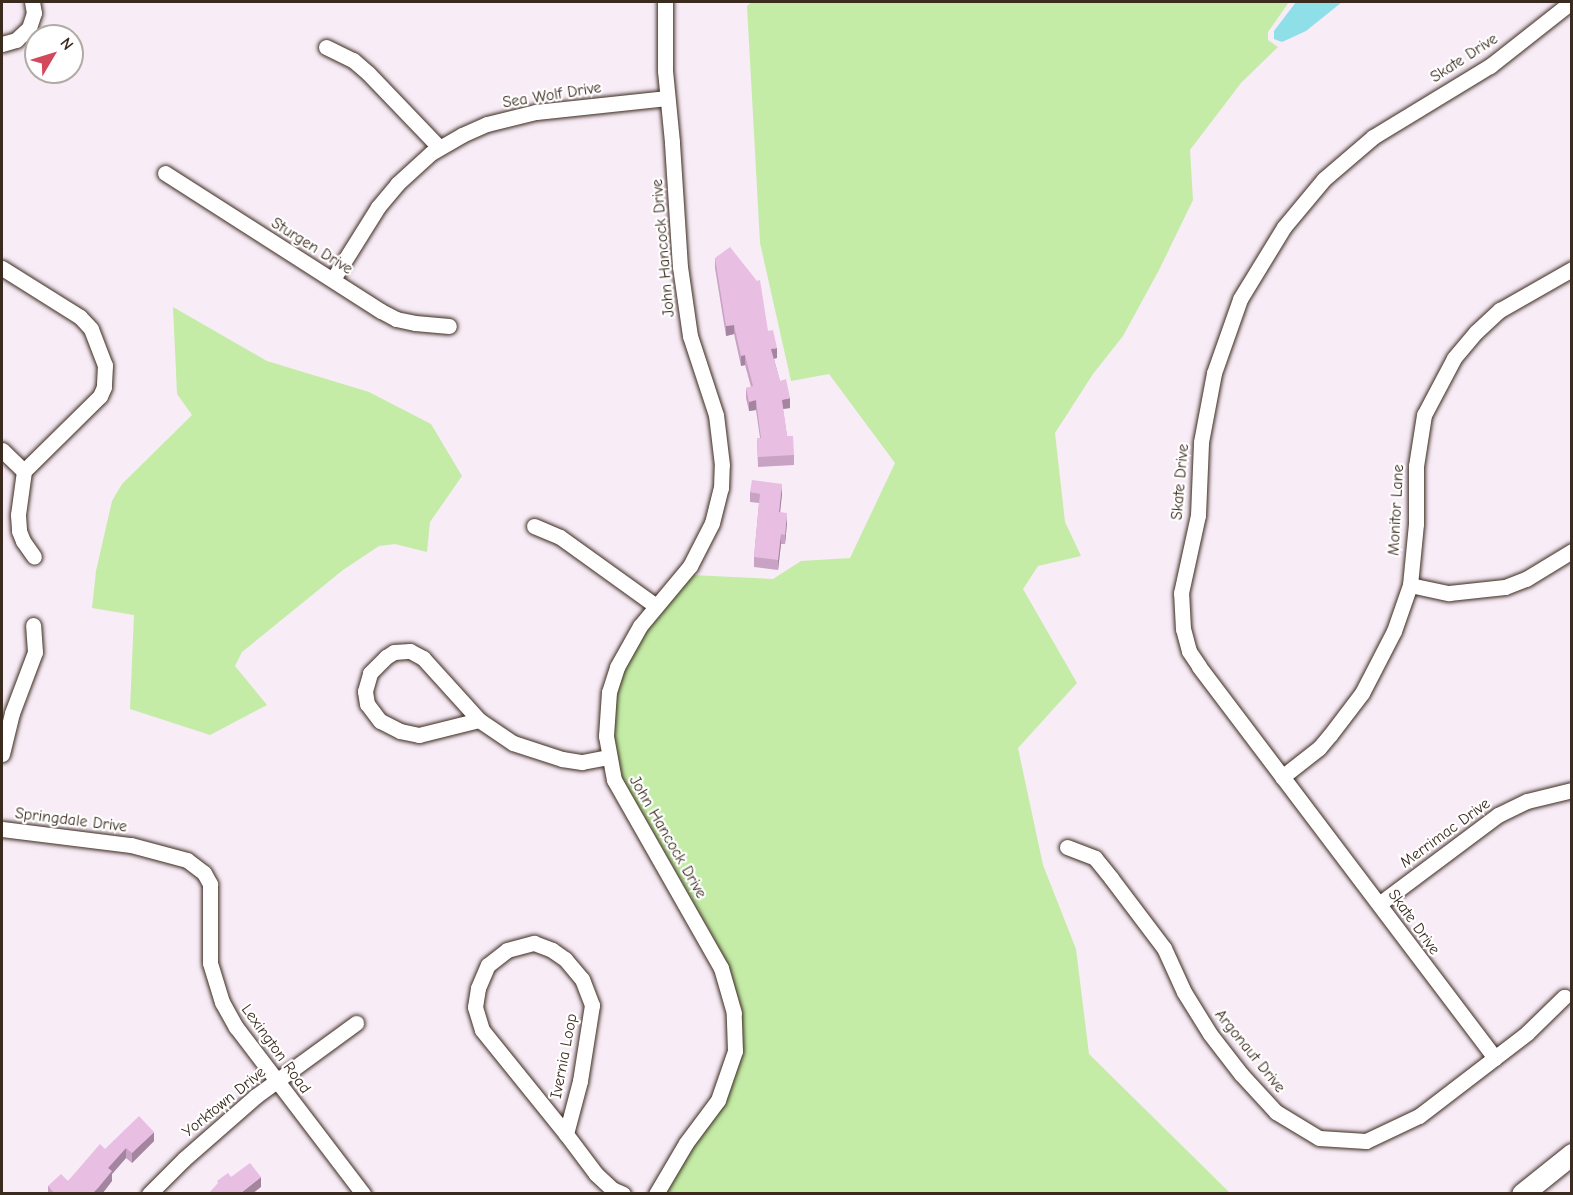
<!DOCTYPE html>
<style>
body{margin:0}
#map{position:relative;width:1573px;height:1195px;overflow:hidden;background:#f8ecf7;font-family:"Comic Neue",sans-serif}
div>[style]{position:absolute}
.green>*{inset:0;background:#c4eca7}
.water>*{inset:0;background:#8edfe8}
.roads{filter:drop-shadow(0 0 2px #3b2a1e) drop-shadow(0 0 2px #3b2a1e)}
.street>*{height:15px;margin:-7.5px;padding:0 7.5px;transform-origin:7.5px;border-radius:7.5px;background:#fff}
.secondary>*{height:21px;margin:-10.5px;padding:0 10.5px;transform-origin:10.5px;border-radius:10.5px;background:#fff}
.wall>*{inset:0;background:#c8a3c3}
.shaded-wall>*{inset:0;background:#a3859f}
.building>*{inset:0;background:#e9bee3}
span{translate:-50% -50%;white-space:nowrap;text-align:center;line-height:1.15;-webkit-text-stroke:4.5px #fff;paint-order:stroke}
.street-label{font-size:16px;color:#3b2a1e}
.frame{position:absolute;inset:0;border:3px solid #3b2a1e;pointer-events:none}
.north{position:absolute;left:24px;top:24px;width:60px;height:60px;box-sizing:border-box;background:#fff;border:2px solid #b1aaa5;border-radius:50%;rotate:52deg;font-size:16px;font-weight:700;line-height:24px;text-align:center;color:#3b2a1e}
.north::after{content:'';display:block;margin:auto;width:21px;height:27px;background:#d1495b;clip-path:polygon(50% 0,100% 100%,50% 72%,0 100%)}
</style>
<div id="map">
<div class="green">
<i style="clip-path:polygon(752px 2px,1289px 2px,1268px 32px,1268px 40px,1278px 47px,1241px 83px,1190px 150px,1193px 200px,1159px 270px,1123px 336px,1093px 374px,1055px 433px,1065px 522px,1081px 556px,1038px 566px,1023px 589px,1077px 683px,1018px 748px,1043px 865px,1076px 949px,1089px 1054px,1230px 1193px,664px 1194px,692px 1146px,724px 1103px,742px 1050px,742px 1010px,728px 965px,711px 933px,621px 776px,613px 734px,617px 692px,624px 668px,646px 630px,692px 575px,773px 579px,801px 561px,850px 558px,895px 463px,829px 374px,791px 381px,760px 243px,747px 6px)"></i>
<i style="clip-path:polygon(173px 307px,267px 361px,369px 392px,431px 424px,462px 476px,430px 522px,427px 552px,395px 544px,379px 546px,343px 570px,242px 652px,235px 666px,267px 705px,210px 735px,130px 709px,134px 615px,92px 608px,96px 571px,112px 501px,122px 484px,192px 415px,177px 394px)"></i>
</div>
<div class="water">
<i style="clip-path:polygon(1296px 2px,1342px 2px,1306px 31px,1282px 42px,1274px 39px,1274px 31px)"></i>
</div>
<div class="roads">
<div class="street">
<i style="left:2px;top:44px;width:15px;rotate:-16deg"></i>
<i style="left:16px;top:40px;width:18px;rotate:-43deg"></i>
<i style="left:29px;top:28px;width:16px;rotate:-72deg"></i>
<i style="left:34px;top:13px;width:11px;rotate:-100deg"></i>
<i style="left:326px;top:47px;width:30px;rotate:26deg"></i>
<i style="left:353px;top:60px;width:20px;rotate:41deg"></i>
<i style="left:368px;top:73px;width:103px;rotate:46.2deg"></i>
<i style="left:165px;top:173px;width:256px;rotate:32.6deg"></i>
<i style="left:381px;top:311px;width:17px;rotate:28deg"></i>
<i style="left:396px;top:319px;width:19px;rotate:12deg"></i>
<i style="left:415px;top:323px;width:34px;rotate:5deg"></i>
<i style="left:2px;top:268px;width:92px;rotate:32.1deg"></i>
<i style="left:80px;top:317px;width:16px;rotate:47deg"></i>
<i style="left:91px;top:329px;width:39px;rotate:69deg"></i>
<i style="left:105px;top:365px;width:22px;rotate:93deg"></i>
<i style="left:104px;top:387px;width:10px;rotate:114deg"></i>
<i style="left:100px;top:396px;width:107px;rotate:135.4deg"></i>
<i style="left:24px;top:471px;width:44px;rotate:97.8deg"></i>
<i style="left:18px;top:515px;width:16px;rotate:86deg"></i>
<i style="left:19px;top:531px;width:11px;rotate:68deg"></i>
<i style="left:23px;top:541px;width:19px;rotate:55deg"></i>
<i style="left:333px;top:279px;width:85px;rotate:-58deg"></i>
<i style="left:378px;top:207px;width:30px;rotate:-50deg"></i>
<i style="left:397px;top:184px;width:46px;rotate:-42.4deg"></i>
<i style="left:431px;top:153px;width:36px;rotate:-30deg"></i>
<i style="left:462px;top:135px;width:27px;rotate:-24deg"></i>
<i style="left:487px;top:124px;width:50px;rotate:-13.8deg"></i>
<i style="left:536px;top:112px;width:132px;rotate:-6.1deg"></i>
<i style="left:2px;top:450px;width:30px;rotate:44deg"></i>
<i style="left:534px;top:526px;width:28px;rotate:23deg"></i>
<i style="left:560px;top:537px;width:118px;rotate:35.7deg"></i>
<i style="left:1410px;top:585px;width:40px;rotate:12deg"></i>
<i style="left:1449px;top:593px;width:56px;rotate:-6.1deg"></i>
<i style="left:1505px;top:587px;width:22px;rotate:-21deg"></i>
<i style="left:1526px;top:579px;width:54px;rotate:-31.3deg"></i>
<i style="left:479px;top:720px;width:62px;rotate:166deg"></i>
<i style="left:419px;top:735px;width:19px;rotate:-168deg"></i>
<i style="left:400px;top:731px;width:22px;rotate:-153deg"></i>
<i style="left:380px;top:721px;width:21px;rotate:-127deg"></i>
<i style="left:367px;top:704px;width:13px;rotate:-99deg"></i>
<i style="left:365px;top:691px;width:19px;rotate:-74deg"></i>
<i style="left:370px;top:673px;width:23px;rotate:-45deg"></i>
<i style="left:386px;top:657px;width:9px;rotate:-32deg"></i>
<i style="left:394px;top:652px;width:16px;rotate:-4deg"></i>
<i style="left:410px;top:651px;width:15px;rotate:28deg"></i>
<i style="left:423px;top:658px;width:84px;rotate:47.9deg"></i>
<i style="left:479px;top:720px;width:41px;rotate:34.1deg"></i>
<i style="left:513px;top:743px;width:52px;rotate:18.1deg"></i>
<i style="left:562px;top:759px;width:20px;rotate:9deg"></i>
<i style="left:582px;top:762px;width:26px;rotate:-11deg"></i>
<i style="left:2px;top:754px;width:42px;rotate:-76.3deg"></i>
<i style="left:12px;top:713px;width:65px;rotate:-69.3deg"></i>
<i style="left:35px;top:652px;width:27px;rotate:-94deg"></i>
<i style="left:1282px;top:777px;width:47px;rotate:-38.1deg"></i>
<i style="left:1319px;top:748px;width:17px;rotate:-50deg"></i>
<i style="left:1330px;top:735px;width:53px;rotate:-52.7deg"></i>
<i style="left:1362px;top:693px;width:70px;rotate:-62.7deg"></i>
<i style="left:1394px;top:631px;width:49px;rotate:-70.8deg"></i>
<i style="left:1410px;top:585px;width:61px;rotate:-84.4deg"></i>
<i style="left:1416px;top:524px;width:58px;rotate:-90deg"></i>
<i style="left:1416px;top:466px;width:52px;rotate:-81.1deg"></i>
<i style="left:1424px;top:415px;width:64px;rotate:-62.2deg"></i>
<i style="left:1454px;top:358px;width:34px;rotate:-50deg"></i>
<i style="left:1476px;top:332px;width:33px;rotate:-43deg"></i>
<i style="left:1500px;top:310px;width:83px;rotate:-29.7deg"></i>
<i style="left:2px;top:829px;width:130px;rotate:7.1deg"></i>
<i style="left:131px;top:845px;width:58px;rotate:15deg"></i>
<i style="left:187px;top:860px;width:21px;rotate:37deg"></i>
<i style="left:204px;top:873px;width:13px;rotate:61deg"></i>
<i style="left:210px;top:884px;width:79px;rotate:90deg"></i>
<i style="left:210px;top:963px;width:41px;rotate:72.9deg"></i>
<i style="left:222px;top:1002px;width:29px;rotate:61deg"></i>
<i style="left:236px;top:1027px;width:210px;rotate:52.7deg"></i>
<i style="left:1067px;top:847px;width:30px;rotate:21deg"></i>
<i style="left:1095px;top:858px;width:26px;rotate:51deg"></i>
<i style="left:1111px;top:878px;width:88px;rotate:52.9deg"></i>
<i style="left:1164px;top:948px;width:48px;rotate:65.6deg"></i>
<i style="left:1184px;top:992px;width:49px;rotate:58.2deg"></i>
<i style="left:1210px;top:1034px;width:51px;rotate:52.2deg"></i>
<i style="left:1241px;top:1074px;width:52px;rotate:47.4deg"></i>
<i style="left:1276px;top:1112px;width:50px;rotate:31.2deg"></i>
<i style="left:1319px;top:1138px;width:47px;rotate:3.7deg"></i>
<i style="left:1366px;top:1141px;width:59px;rotate:-25.3deg"></i>
<i style="left:1419px;top:1116px;width:136px;rotate:-37.5deg"></i>
<i style="left:1527px;top:1033px;width:52px;rotate:-44.2deg"></i>
<i style="left:1379px;top:904px;width:149px;rotate:-36.8deg"></i>
<i style="left:1498px;top:815px;width:32px;rotate:-26deg"></i>
<i style="left:1527px;top:801px;width:46px;rotate:-13.7deg"></i>
<i style="left:534px;top:943px;width:19px;rotate:21deg"></i>
<i style="left:552px;top:950px;width:16px;rotate:35deg"></i>
<i style="left:565px;top:959px;width:26px;rotate:50deg"></i>
<i style="left:582px;top:979px;width:28px;rotate:69deg"></i>
<i style="left:592px;top:1005px;width:77px;rotate:99deg"></i>
<i style="left:580px;top:1081px;width:55px;rotate:104.8deg"></i>
<i style="left:566px;top:1134px;width:134px;rotate:-128.9deg"></i>
<i style="left:482px;top:1030px;width:24px;rotate:-107deg"></i>
<i style="left:475px;top:1007px;width:19px;rotate:-81deg"></i>
<i style="left:478px;top:988px;width:25px;rotate:-67deg"></i>
<i style="left:488px;top:965px;width:24px;rotate:-38deg"></i>
<i style="left:507px;top:950px;width:28px;rotate:-15deg"></i>
<i style="left:1495px;top:1058px;width:491px;rotate:-127.1deg"></i>
<i style="left:1199px;top:666px;width:18px;rotate:-124deg"></i>
<i style="left:1189px;top:651px;width:23px;rotate:-105deg"></i>
<i style="left:1183px;top:629px;width:36px;rotate:-93deg"></i>
<i style="left:1181px;top:593px;width:80px;rotate:-77.7deg"></i>
<i style="left:1198px;top:515px;width:73px;rotate:-87.6deg"></i>
<i style="left:1201px;top:442px;width:70px;rotate:-79.3deg"></i>
<i style="left:1214px;top:373px;width:78px;rotate:-70.6deg"></i>
<i style="left:1240px;top:299px;width:84px;rotate:-58.6deg"></i>
<i style="left:1284px;top:227px;width:62px;rotate:-50.2deg"></i>
<i style="left:1324px;top:179px;width:65px;rotate:-40.6deg"></i>
<i style="left:1373px;top:137px;width:137px;rotate:-31.3deg"></i>
<i style="left:1490px;top:66px;width:103px;rotate:-38.3deg"></i>
<i style="left:566px;top:1134px;width:50px;rotate:53.1deg"></i>
<i style="left:596px;top:1174px;width:22px;rotate:43deg"></i>
<i style="left:612px;top:1189px;width:12px;rotate:24deg"></i>
<i style="left:149px;top:1194px;width:49px;rotate:-45deg"></i>
<i style="left:184px;top:1159px;width:96px;rotate:-41.2deg"></i>
<i style="left:256px;top:1096px;width:124px;rotate:-36.1deg"></i>
<i style="left:656px;top:1194px;width:59px;rotate:-59.5deg"></i>
<i style="left:686px;top:1143px;width:54px;rotate:-53.3deg"></i>
<i style="left:718px;top:1100px;width:52px;rotate:-70.9deg"></i>
<i style="left:735px;top:1051px;width:38px;rotate:-92deg"></i>
<i style="left:734px;top:1013px;width:47px;rotate:-106.1deg"></i>
<i style="left:721px;top:968px;width:216px;rotate:-119.6deg"></i>
<i style="left:614px;top:780px;width:45px;rotate:-100.3deg"></i>
<i style="left:606px;top:736px;width:44px;rotate:-86.1deg"></i>
<i style="left:609px;top:692px;width:26px;rotate:-72deg"></i>
<i style="left:617px;top:667px;width:47px;rotate:-60.7deg"></i>
<i style="left:640px;top:626px;width:78px;rotate:-50.2deg"></i>
<i style="left:690px;top:566px;width:48px;rotate:-62.9deg"></i>
<i style="left:712px;top:523px;width:36px;rotate:-76deg"></i>
<i style="left:721px;top:488px;width:23px;rotate:-88deg"></i>
<i style="left:722px;top:465px;width:50px;rotate:-96.8deg"></i>
<i style="left:716px;top:415px;width:83px;rotate:-108.2deg"></i>
<i style="left:690px;top:336px;width:70px;rotate:-98.2deg"></i>
<i style="left:680px;top:267px;width:125px;rotate:-93.7deg"></i>
<i style="left:672px;top:142px;width:71px;rotate:-95.6deg"></i>
<i style="left:665px;top:71px;width:69px;rotate:-90deg"></i>
</div>
<div class="secondary">
<i style="left:1522px;top:1194px;width:64px;rotate:-38.7deg"></i>
</div>
</div>
<div class="wall">
<i style="clip-path:polygon(715px 258px,768px 331px,777px 358px,774px 359px,780px 381px,790px 408px,783px 409px,787px 436px,794px 455px,794px 465px,758px 467px,757px 438px,760px 438px,756px 410px,749px 411px,746px 398px,746px 388px,751px 387px,745px 365px,741px 366px,734px 334px,726px 336px,715px 268px)"></i>
<i style="clip-path:polygon(750px 492px,782px 494px,780px 512px,787px 523px,785px 544px,781px 544px,778px 570px,754px 567px,754px 557px,759px 503px,750px 502px)"></i>
<i style="clip-path:polygon(154px 1141px,132px 1163px,126px 1158px,112px 1174px,112px 1181px,102px 1194px,48px 1194px,48px 1186px,68px 1181px,105px 1149px)"></i>
</div>
<div class="shaded-wall">
<i style="clip-path:polygon(734px 325px,734px 334px,726px 336px,726px 326px)"></i>
<i style="clip-path:polygon(777px 348px,777px 358px,771px 359px,771px 349px)"></i>
<i style="clip-path:polygon(745px 355px,745px 365px,741px 366px,741px 356px)"></i>
<i style="clip-path:polygon(790px 398px,790px 408px,782px 409px,782px 400px)"></i>
<i style="clip-path:polygon(756px 400px,756px 410px,749px 411px,749px 402px)"></i>
<i style="clip-path:polygon(782px 484px,782px 494px,779px 522px,779px 512px)"></i>
<i style="clip-path:polygon(787px 513px,787px 523px,785px 544px,785px 535px)"></i>
<i style="clip-path:polygon(781px 534px,781px 544px,778px 570px,778px 560px)"></i>
<i style="clip-path:polygon(154px 1132px,154px 1141px,132px 1163px,132px 1153px)"></i>
<i style="clip-path:polygon(126px 1148px,126px 1158px,112px 1174px,112px 1181px,102px 1194px,92px 1194px,108px 1168px)"></i>
<i style="clip-path:polygon(261px 1177px,261px 1187px,252px 1194px,242px 1194px,242px 1192px)"></i>
</div>
<div class="building">
<i style="clip-path:polygon(730px 247px,757px 281px,760px 280px,768px 331px,773px 330px,777px 348px,771px 349px,780px 381px,786px 379px,790px 398px,782px 400px,787px 436px,793px 436px,794px 455px,758px 457px,757px 438px,761px 438px,756px 400px,749px 402px,746px 388px,753px 386px,745px 355px,741px 356px,734px 325px,726px 326px,715px 258px)"></i>
<i style="clip-path:polygon(752px 480px,782px 484px,779px 512px,787px 513px,785px 535px,781px 534px,778px 560px,754px 557px,760px 494px,750px 492px)"></i>
<i style="clip-path:polygon(139px 1116px,154px 1132px,132px 1153px,126px 1148px,108px 1168px,112px 1171px,98px 1188px,92px 1194px,55px 1194px,48px 1186px,61px 1174px,68px 1181px,100px 1144px,105px 1149px)"></i>
<i style="clip-path:polygon(250px 1163px,261px 1177px,242px 1192px,243px 1194px,208px 1194px,218px 1183px,217px 1181px,228px 1173px,231px 1177px)"></i>
</div>
<div class="street-label">
<span style="left:1464px;top:58px;rotate:-33deg">Skate Drive</span>
<span style="left:552px;top:95px;rotate:-9deg">Sea Wolf Drive</span>
<span style="left:312px;top:246px;rotate:32deg">Sturgen Drive</span>
<span style="left:663px;top:248px;rotate:-95deg">John Hancock Drive</span>
<span style="left:1180px;top:482px;rotate:-85deg">Skate Drive</span>
<span style="left:1396px;top:510px;rotate:-87deg">Monitor Lane</span>
<span style="left:71px;top:820px;rotate:7deg">Springdale Drive</span>
<span style="left:1445px;top:833px;rotate:-36deg">Merrimac Drive</span>
<span style="left:668px;top:837px;rotate:60deg">John Hancock Drive</span>
<span style="left:1414px;top:922px;rotate:54deg">Skate Drive</span>
<span style="left:276px;top:1049px;rotate:54deg">Lexington Road</span>
<span style="left:1250px;top:1051px;rotate:51deg">Argonaut Drive</span>
<span style="left:564px;top:1056px;rotate:-79deg">Ivernia Loop</span>
<span style="left:224px;top:1102px;rotate:-39deg">Yorktown Drive</span>
</div>
<div class="frame"></div>
<div class="north">N</div>
</div>
